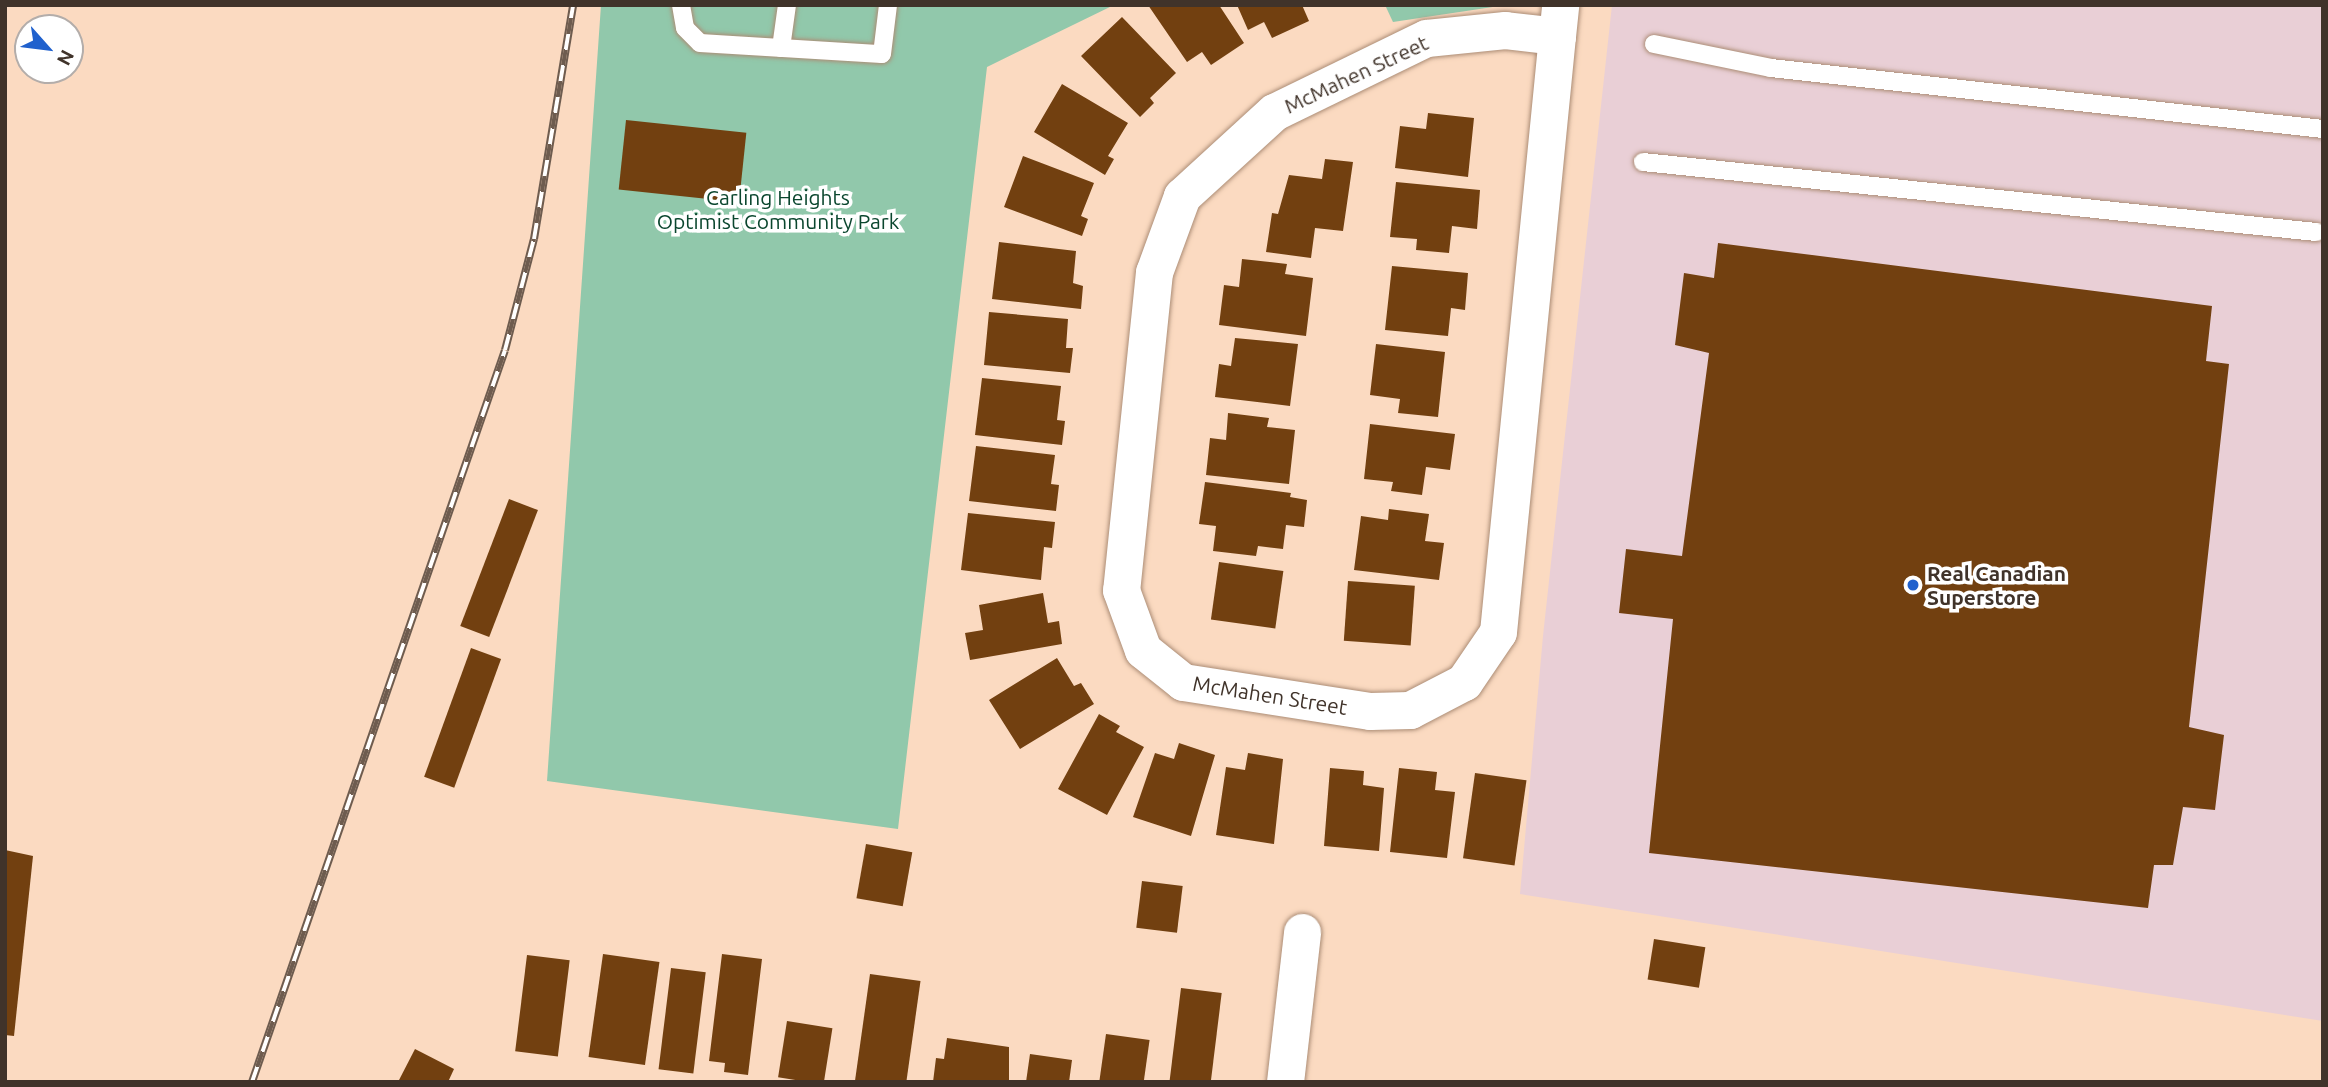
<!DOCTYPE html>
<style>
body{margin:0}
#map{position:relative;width:2328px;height:1087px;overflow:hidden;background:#fbdac1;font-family:Ubuntu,sans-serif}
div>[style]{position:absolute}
.commercial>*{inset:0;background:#e9cfd6}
.green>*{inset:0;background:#91c8ab}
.building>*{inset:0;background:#724010;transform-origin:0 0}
.roads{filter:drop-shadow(0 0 2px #ac8d76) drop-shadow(0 0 2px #ac8d76)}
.lane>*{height:18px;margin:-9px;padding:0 9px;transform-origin:9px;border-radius:9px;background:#fff}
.street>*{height:37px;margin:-18.5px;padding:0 18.5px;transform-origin:18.5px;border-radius:18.5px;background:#fff}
.rail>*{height:8px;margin-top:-4px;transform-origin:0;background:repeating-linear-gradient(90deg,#fff 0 16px,#6e5c4f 0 32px);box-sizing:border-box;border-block:2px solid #6e5c4f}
.dots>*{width:19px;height:19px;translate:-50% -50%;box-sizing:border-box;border:4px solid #fff;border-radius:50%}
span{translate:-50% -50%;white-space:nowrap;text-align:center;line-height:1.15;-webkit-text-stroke:7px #fff;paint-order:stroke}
.street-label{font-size:21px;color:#40332a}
.park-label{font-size:21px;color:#0a462e}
.poi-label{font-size:21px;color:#40332a;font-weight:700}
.left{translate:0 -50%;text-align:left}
.frame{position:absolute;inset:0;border:7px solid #40332a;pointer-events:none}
.north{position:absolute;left:14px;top:14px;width:70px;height:70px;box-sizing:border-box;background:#fff;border:2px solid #b3adaa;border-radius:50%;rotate:118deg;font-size:19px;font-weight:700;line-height:28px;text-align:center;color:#40332a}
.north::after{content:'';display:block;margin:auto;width:24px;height:32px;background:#2061cd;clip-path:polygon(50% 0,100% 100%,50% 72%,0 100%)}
</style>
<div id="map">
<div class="commercial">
<i style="clip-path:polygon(1612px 5px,2323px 5px,2323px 1021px,1520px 894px,1543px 636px)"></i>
</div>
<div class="green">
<i style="clip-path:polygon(601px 5px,1114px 5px,987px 67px,898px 829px,547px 781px)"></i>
<i style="clip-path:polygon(1385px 5px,1506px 5px,1393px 22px)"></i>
</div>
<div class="building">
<i style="clip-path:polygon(1148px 5px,1219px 5px,1244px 43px,1211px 65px,1202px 52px,1187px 62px)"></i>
<i style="clip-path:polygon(1237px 5px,1302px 5px,1309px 21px,1272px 38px,1264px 22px,1248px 30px)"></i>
<i style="clip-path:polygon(1122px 17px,1176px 73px,1150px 98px,1154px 103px,1140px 117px,1081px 56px)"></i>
<i style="clip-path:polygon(1062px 84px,1128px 123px,1108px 156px,1114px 159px,1105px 175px,1034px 132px)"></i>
<i style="clip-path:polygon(1428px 113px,1474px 118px,1468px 177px,1395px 168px,1400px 126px,1426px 129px)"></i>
<i style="left:626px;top:120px;width:121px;height:70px;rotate:6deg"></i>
<i style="clip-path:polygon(1023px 156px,1094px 183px,1081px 216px,1088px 219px,1082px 236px,1004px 207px)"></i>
<i style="clip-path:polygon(1325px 159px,1353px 162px,1343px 231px,1315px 228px,1311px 258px,1266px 252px,1272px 213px,1278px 214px,1289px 175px,1322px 179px)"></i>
<i style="clip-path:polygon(1396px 182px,1480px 190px,1477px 229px,1452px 226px,1449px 253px,1416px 250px,1417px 239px,1390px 237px)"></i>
<i style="clip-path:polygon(999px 242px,1076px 251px,1073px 283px,1083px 286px,1081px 309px,992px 299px)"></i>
<i style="clip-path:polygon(1718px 243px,2212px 306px,2206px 361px,2229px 364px,2189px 727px,2224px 735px,2215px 810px,2183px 807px,2173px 865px,2154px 865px,2148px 908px,1649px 853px,1673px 619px,1619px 613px,1626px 549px,1682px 556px,1709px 353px,1675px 345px,1684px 273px,1714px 278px)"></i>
<i style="clip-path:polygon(1242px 259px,1287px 264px,1285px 274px,1313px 278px,1306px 336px,1219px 325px,1224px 285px,1239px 287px)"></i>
<i style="clip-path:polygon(1392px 266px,1468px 273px,1465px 310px,1451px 308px,1448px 336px,1385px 330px)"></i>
<i style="clip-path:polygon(989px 312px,1068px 319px,1066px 348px,1073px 348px,1070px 373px,984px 365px)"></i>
<i style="clip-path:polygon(1235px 338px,1298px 344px,1290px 406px,1215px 397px,1219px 364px,1231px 366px)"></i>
<i style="clip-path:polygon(1376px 344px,1445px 352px,1438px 417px,1398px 413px,1400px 399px,1370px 395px)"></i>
<i style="clip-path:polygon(982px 378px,1061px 386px,1057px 420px,1065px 421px,1062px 445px,975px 435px)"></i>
<i style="clip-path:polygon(1228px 413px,1269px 418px,1267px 427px,1295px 430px,1289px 484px,1206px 475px,1210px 438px,1226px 440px)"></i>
<i style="clip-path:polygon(1370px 424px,1455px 434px,1450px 470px,1426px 467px,1422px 495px,1391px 491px,1393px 482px,1364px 479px)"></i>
<i style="clip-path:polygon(976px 446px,1055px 455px,1051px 484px,1059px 485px,1056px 511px,969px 501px)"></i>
<i style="clip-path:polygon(1205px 482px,1291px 493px,1290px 497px,1307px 500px,1304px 527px,1286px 525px,1283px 549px,1258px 546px,1256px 556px,1213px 551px,1216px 526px,1199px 524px)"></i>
<i style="left:509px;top:499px;width:31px;height:136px;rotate:21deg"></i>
<i style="clip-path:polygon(1389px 509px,1429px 514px,1425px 541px,1444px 543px,1439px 580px,1354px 570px,1361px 516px,1388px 520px)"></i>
<i style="clip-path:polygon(968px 513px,1055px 522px,1052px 548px,1044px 547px,1041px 580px,961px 570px)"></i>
<i style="left:1219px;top:562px;width:65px;height:58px;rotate:8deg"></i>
<i style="left:1348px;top:581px;width:67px;height:60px;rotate:4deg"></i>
<i style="clip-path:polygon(1043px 593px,1048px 623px,1059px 621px,1062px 644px,970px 660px,965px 633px,983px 630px,979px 605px)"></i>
<i style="left:471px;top:648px;width:32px;height:137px;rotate:20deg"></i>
<i style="clip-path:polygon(1057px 658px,1074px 686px,1081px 683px,1094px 704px,1020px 749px,989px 700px)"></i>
<i style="clip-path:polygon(1099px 714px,1120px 726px,1116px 732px,1144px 747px,1107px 815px,1058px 789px)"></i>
<i style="clip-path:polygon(1179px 743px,1215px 755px,1191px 836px,1133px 817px,1155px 753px,1174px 759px)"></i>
<i style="clip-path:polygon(1248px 753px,1283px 759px,1274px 844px,1216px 835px,1226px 767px,1245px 770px)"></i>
<i style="clip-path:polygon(1330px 768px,1364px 771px,1363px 785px,1384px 788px,1379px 851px,1324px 846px)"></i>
<i style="clip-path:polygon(1399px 768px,1437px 772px,1435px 790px,1455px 792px,1447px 858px,1390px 852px)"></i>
<i style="left:1475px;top:773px;width:52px;height:86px;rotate:8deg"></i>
<i style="left:866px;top:844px;width:47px;height:55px;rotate:10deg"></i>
<i style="clip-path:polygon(5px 850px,33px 856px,14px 1036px,5px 1035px)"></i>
<i style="left:1142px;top:881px;width:41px;height:47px;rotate:7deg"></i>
<i style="left:1654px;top:939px;width:52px;height:41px;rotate:9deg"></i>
<i style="left:603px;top:954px;width:57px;height:104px;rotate:8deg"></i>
<i style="clip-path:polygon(722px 954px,762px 959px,748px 1075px,724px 1072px,725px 1063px,709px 1061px)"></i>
<i style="left:527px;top:955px;width:43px;height:97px;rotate:7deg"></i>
<i style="left:671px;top:968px;width:35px;height:102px;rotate:7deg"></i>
<i style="left:870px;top:974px;width:51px;height:109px;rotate:8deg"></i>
<i style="left:1181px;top:988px;width:41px;height:95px;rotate:7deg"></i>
<i style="left:787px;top:1021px;width:46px;height:57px;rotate:9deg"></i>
<i style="left:1106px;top:1034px;width:44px;height:48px;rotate:8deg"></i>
<i style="clip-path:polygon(947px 1038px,1009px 1047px,1009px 1082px,933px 1082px,936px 1058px,944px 1059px)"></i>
<i style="clip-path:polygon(415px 1049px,454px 1069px,448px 1082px,398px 1082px)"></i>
<i style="clip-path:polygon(1030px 1054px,1072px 1060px,1069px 1082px,1026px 1082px)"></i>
</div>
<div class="roads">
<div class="lane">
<i style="left:681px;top:5px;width:23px;rotate:80deg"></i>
<i style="left:685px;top:28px;width:21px;rotate:45deg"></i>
<i style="left:700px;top:43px;width:182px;rotate:3.5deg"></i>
<i style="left:882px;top:54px;width:49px;rotate:-83deg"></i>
<i style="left:1654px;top:44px;width:119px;rotate:11.6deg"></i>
<i style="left:1771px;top:68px;width:555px;rotate:6.31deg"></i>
<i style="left:781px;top:48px;width:43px;rotate:-82.1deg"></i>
<i style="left:1643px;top:162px;width:677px;rotate:5.94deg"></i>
</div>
<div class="street">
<i style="left:1557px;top:36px;width:52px;rotate:-173.4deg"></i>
<i style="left:1505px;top:30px;width:79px;rotate:174.2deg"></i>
<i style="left:1426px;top:38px;width:169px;rotate:154deg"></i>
<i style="left:1274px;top:112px;width:125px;rotate:137.6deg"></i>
<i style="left:1182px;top:196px;width:81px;rotate:110.2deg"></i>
<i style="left:1154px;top:272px;width:320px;rotate:95.9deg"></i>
<i style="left:1121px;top:590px;width:64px;rotate:69.9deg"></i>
<i style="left:1143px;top:650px;width:51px;rotate:38.7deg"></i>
<i style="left:1183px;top:682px;width:189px;rotate:8.8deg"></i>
<i style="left:1370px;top:711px;width:40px;rotate:-1.4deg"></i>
<i style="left:1410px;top:710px;width:61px;rotate:-27.4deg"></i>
<i style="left:1464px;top:682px;width:60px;rotate:-55.8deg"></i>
<i style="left:1498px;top:632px;width:599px;rotate:-84.35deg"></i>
<i style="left:1557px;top:36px;width:31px;rotate:-84deg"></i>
<i style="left:1285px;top:1082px;width:151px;rotate:-83.5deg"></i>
</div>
</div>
<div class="rail">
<i style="left:252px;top:1082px;width:774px;rotate:-70.93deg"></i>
<i style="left:505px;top:350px;width:115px;rotate:-75.4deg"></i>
<i style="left:534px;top:239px;width:237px;rotate:-80.5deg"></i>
</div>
<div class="dots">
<i style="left:1913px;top:585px;background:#2061cd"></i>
</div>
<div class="street-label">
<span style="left:1356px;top:74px;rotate:-25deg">McMahen Street</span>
<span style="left:1270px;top:695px;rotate:9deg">McMahen Street</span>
</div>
<div class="park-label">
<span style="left:778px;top:209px">Carling Heights<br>Optimist Community Park</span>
</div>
<div class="poi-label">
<span class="left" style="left:1927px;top:585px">Real Canadian<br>Superstore</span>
</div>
<div class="frame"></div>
<div class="north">N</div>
</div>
